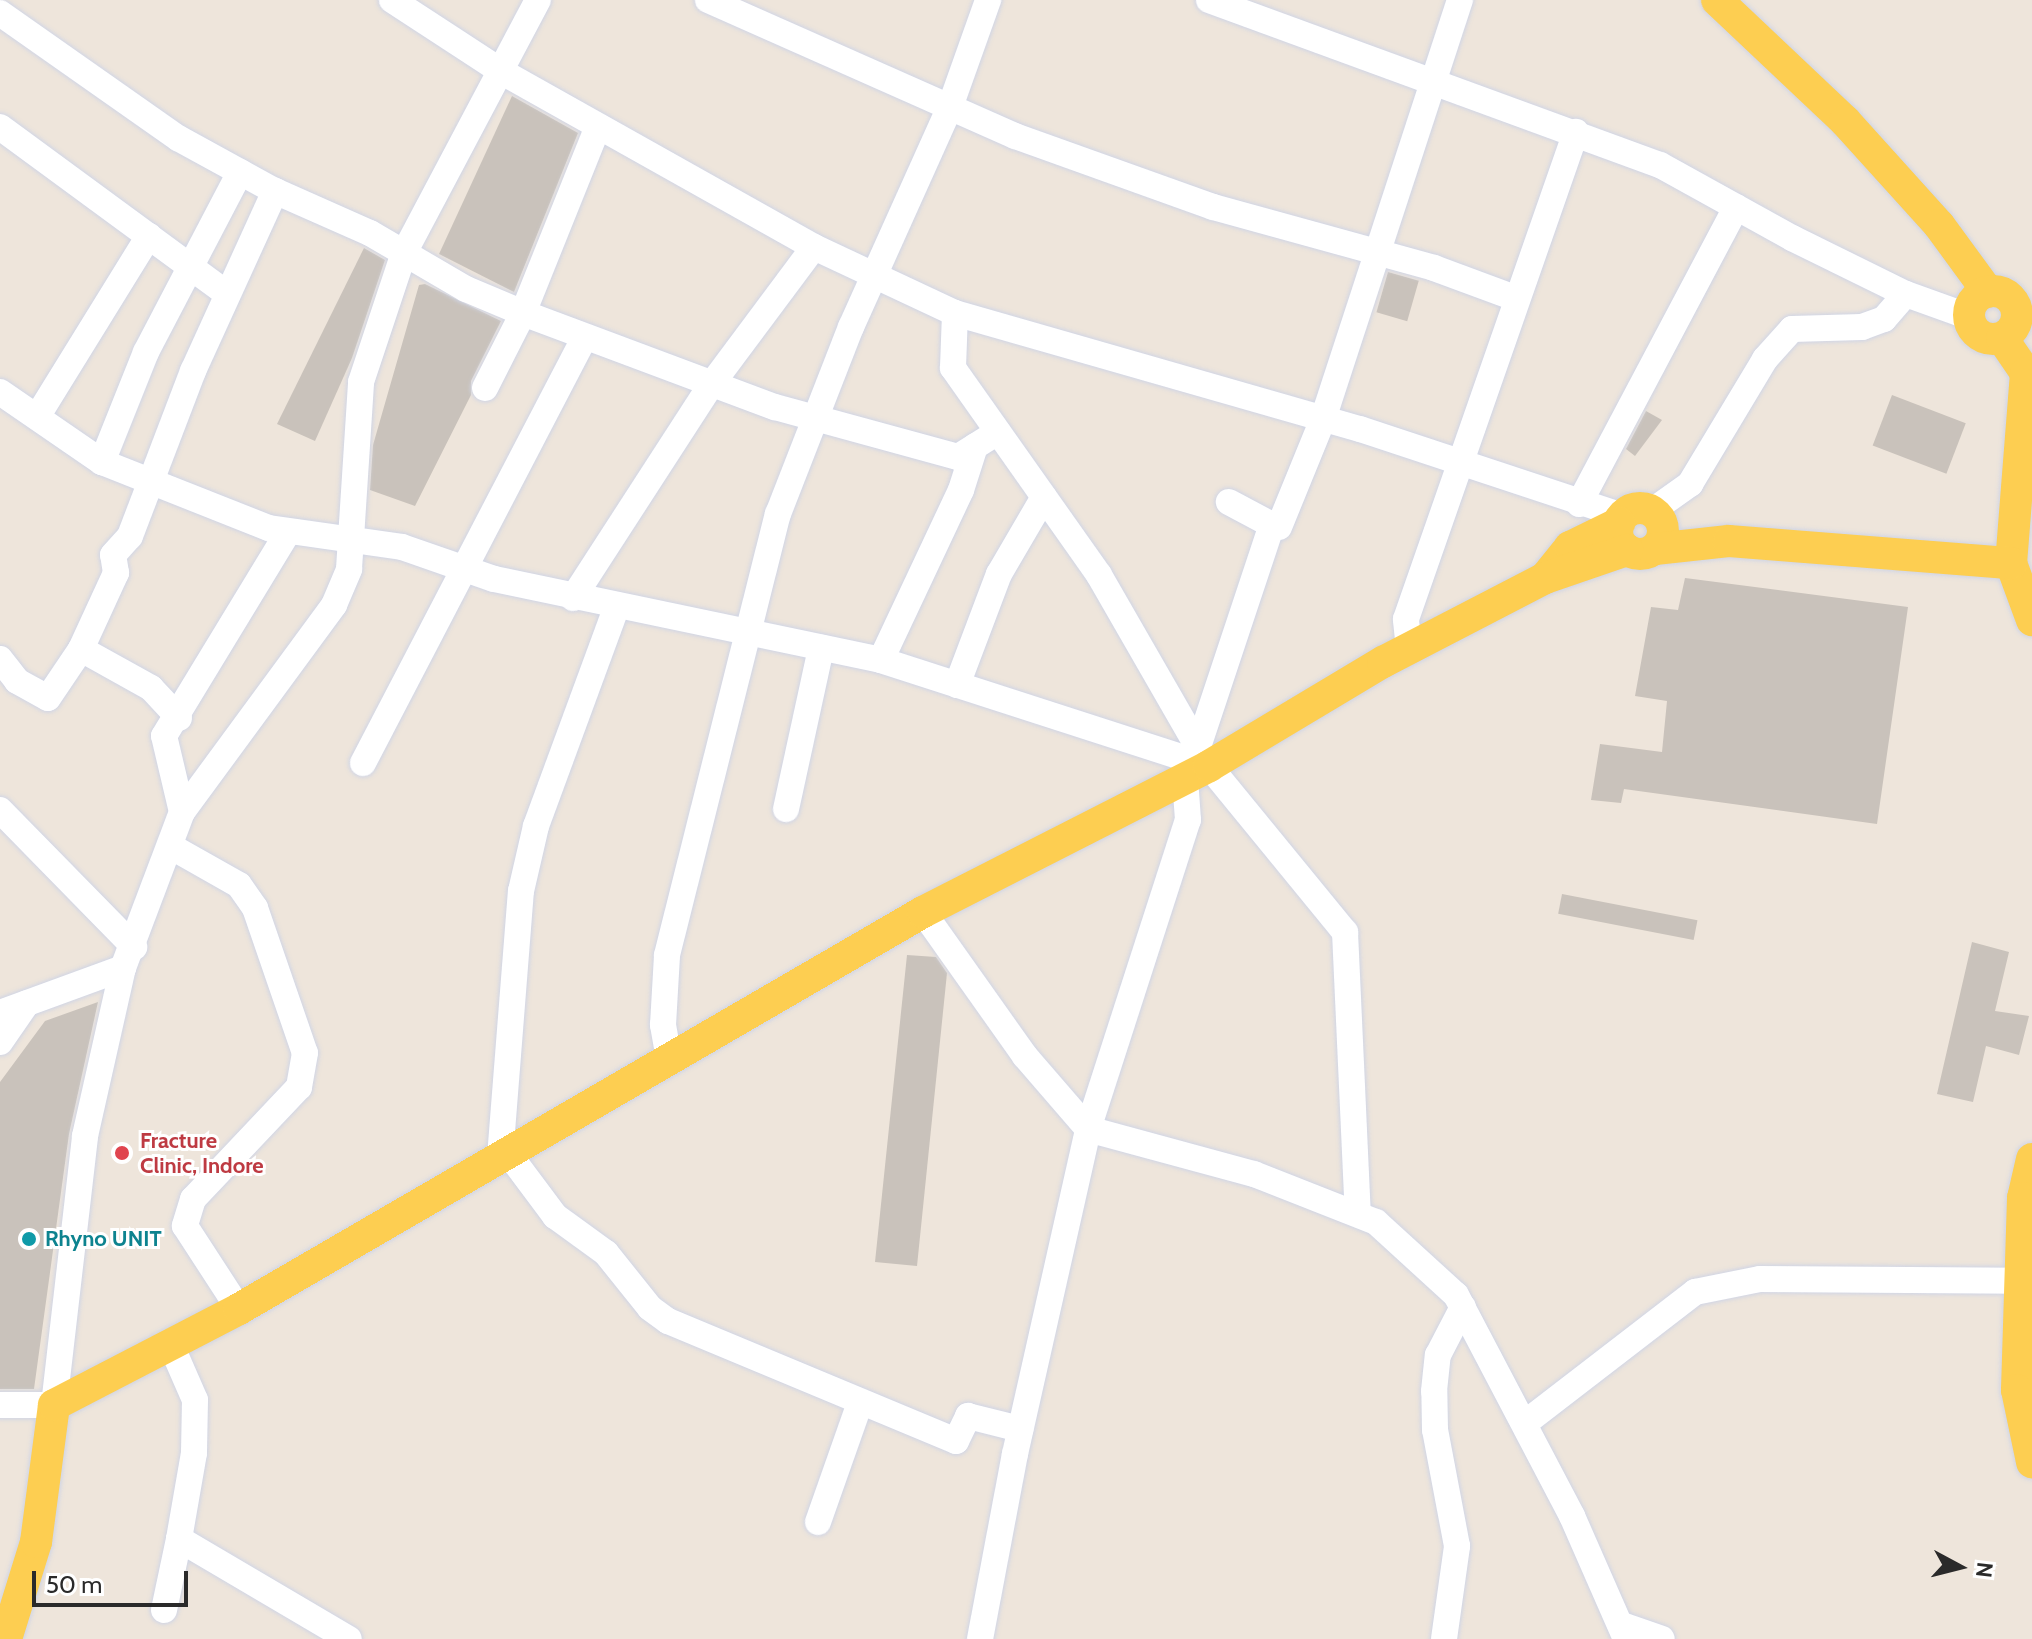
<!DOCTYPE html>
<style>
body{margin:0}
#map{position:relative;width:2032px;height:1639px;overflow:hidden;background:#eee5db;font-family:Cabin,sans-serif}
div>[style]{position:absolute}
.building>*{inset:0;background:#c9c2bb;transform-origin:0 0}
.roads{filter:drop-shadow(0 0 2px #d0d5e5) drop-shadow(0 0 2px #d0d5e5)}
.minor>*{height:26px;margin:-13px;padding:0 13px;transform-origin:13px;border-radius:13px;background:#fff}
.major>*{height:32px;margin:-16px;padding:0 16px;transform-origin:16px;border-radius:16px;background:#fdce51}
.major>.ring{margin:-16px;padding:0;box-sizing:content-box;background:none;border:32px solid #fdce51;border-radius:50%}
.dots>*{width:22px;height:22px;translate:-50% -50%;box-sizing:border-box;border:4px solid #fff;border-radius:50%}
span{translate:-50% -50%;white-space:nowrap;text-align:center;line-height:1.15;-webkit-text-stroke:6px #fff;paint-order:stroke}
.health-label{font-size:22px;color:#be3a42;font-weight:700}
.left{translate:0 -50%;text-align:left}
.culture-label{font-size:22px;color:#0d838f;font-weight:700}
.north{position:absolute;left:1920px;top:1527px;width:80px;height:80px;-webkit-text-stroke:6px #fff;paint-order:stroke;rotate:97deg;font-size:22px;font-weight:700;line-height:32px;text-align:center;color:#2a2a2a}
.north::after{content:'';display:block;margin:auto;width:28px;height:36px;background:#2a2a2a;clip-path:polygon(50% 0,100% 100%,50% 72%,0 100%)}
.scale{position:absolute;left:32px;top:1571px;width:156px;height:36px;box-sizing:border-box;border:4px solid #2a2a2a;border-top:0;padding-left:10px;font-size:24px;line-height:28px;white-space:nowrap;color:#2a2a2a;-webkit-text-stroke:6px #fff;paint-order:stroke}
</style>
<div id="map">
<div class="building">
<i style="clip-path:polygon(512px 96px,578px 133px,514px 292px,439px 254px)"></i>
<i style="clip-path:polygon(364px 248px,385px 260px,352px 358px,315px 441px,277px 424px)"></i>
<i style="left:1388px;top:272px;width:32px;height:42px;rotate:16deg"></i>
<i style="clip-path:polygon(425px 284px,501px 321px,471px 381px,471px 395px,415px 506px,370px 490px,373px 445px,419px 285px)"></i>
<i style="left:1892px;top:395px;width:79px;height:54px;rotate:21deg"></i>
<i style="clip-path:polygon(1646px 411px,1662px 420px,1635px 456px,1626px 449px)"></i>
<i style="clip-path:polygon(1685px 578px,1908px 607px,1877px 824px,1624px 789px,1621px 803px,1591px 800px,1600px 744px,1662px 752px,1667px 701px,1635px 696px,1651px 607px,1678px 610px)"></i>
<i style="left:1562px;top:894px;width:138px;height:20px;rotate:11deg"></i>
<i style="clip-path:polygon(1972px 942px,2009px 952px,1995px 1011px,2029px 1016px,2019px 1055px,1986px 1046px,1973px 1102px,1937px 1094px)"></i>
<i style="clip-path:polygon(907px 955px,936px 957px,947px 973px,917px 1266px,875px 1262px)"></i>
<i style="clip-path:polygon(98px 1002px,69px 1134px,34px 1389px,0 1389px,0 1082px,45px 1021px)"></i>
</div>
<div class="roads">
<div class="minor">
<i style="left:392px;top:0;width:134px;rotate:33.1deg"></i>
<i style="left:504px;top:73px;width:355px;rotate:29.3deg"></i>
<i style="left:814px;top:247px;width:156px;rotate:25.1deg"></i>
<i style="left:955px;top:313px;width:55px;rotate:92.1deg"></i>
<i style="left:953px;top:368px;width:253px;rotate:54.8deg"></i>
<i style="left:1099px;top:575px;width:220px;rotate:60.1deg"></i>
<i style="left:1209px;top:766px;width:215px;rotate:50.7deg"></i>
<i style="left:1345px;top:932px;width:282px;rotate:87.4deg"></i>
<i style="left:708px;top:0;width:336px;rotate:23.9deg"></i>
<i style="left:1015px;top:136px;width:210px;rotate:19.7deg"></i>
<i style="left:1213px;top:207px;width:229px;rotate:15.4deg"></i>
<i style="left:1434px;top:268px;width:86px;rotate:20.3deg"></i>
<i style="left:1209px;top:0;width:480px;rotate:20.1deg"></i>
<i style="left:1660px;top:165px;width:151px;rotate:28.9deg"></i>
<i style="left:1792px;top:238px;width:127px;rotate:26.2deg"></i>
<i style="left:1906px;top:294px;width:68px;rotate:19.8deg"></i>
<i style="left:0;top:13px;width:218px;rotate:35.1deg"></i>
<i style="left:178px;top:138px;width:111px;rotate:28.7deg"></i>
<i style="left:275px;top:191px;width:104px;rotate:23.9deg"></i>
<i style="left:370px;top:233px;width:111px;rotate:30.3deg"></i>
<i style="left:466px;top:289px;width:62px;rotate:22.8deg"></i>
<i style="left:523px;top:313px;width:269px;rotate:20.5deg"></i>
<i style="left:775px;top:407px;width:190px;rotate:15.3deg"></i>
<i style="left:958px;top:457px;width:47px;rotate:-32deg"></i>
<i style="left:0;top:127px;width:280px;rotate:36.3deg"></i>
<i style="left:955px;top:313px;width:421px;rotate:16deg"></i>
<i style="left:1360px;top:429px;width:277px;rotate:18.3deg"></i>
<i style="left:485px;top:388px;width:84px;rotate:-63.1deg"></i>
<i style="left:523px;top:313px;width:201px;rotate:-68.1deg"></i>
<i style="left:0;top:392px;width:124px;rotate:34.5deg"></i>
<i style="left:102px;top:462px;width:180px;rotate:21.6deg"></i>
<i style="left:269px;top:528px;width:134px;rotate:8.1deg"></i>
<i style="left:402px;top:547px;width:97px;rotate:19.2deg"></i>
<i style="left:494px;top:579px;width:395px;rotate:11.8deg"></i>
<i style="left:881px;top:660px;width:345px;rotate:17.9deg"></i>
<i style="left:37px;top:417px;width:213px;rotate:-58.3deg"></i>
<i style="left:102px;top:462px;width:118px;rotate:-68.2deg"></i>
<i style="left:146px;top:352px;width:203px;rotate:-62.4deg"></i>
<i style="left:1579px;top:504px;width:336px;rotate:-62.1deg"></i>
<i style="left:1652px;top:511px;width:47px;rotate:-35.4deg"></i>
<i style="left:1690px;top:484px;width:146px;rotate:-59deg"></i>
<i style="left:1765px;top:359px;width:40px;rotate:-48deg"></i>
<i style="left:1792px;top:329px;width:70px;rotate:-1.6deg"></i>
<i style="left:1862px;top:327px;width:23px;rotate:-20deg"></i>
<i style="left:1884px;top:319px;width:33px;rotate:-49deg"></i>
<i style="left:1279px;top:527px;width:117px;rotate:-67.8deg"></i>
<i style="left:1323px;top:419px;width:441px;rotate:-71.9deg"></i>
<i style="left:573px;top:598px;width:254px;rotate:-57.1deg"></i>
<i style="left:711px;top:385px;width:172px;rotate:-53.3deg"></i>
<i style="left:81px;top:649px;width:84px;rotate:-65.3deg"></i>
<i style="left:116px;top:573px;width:18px;rotate:-99deg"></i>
<i style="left:113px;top:555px;width:25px;rotate:-48deg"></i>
<i style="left:130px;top:536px;width:177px;rotate:-69.1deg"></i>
<i style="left:193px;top:371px;width:198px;rotate:-65.5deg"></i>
<i style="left:1409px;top:649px;width:30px;rotate:-96deg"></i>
<i style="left:1406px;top:619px;width:516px;rotate:-70.76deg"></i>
<i style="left:0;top:659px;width:28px;rotate:52deg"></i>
<i style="left:17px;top:681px;width:35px;rotate:29deg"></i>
<i style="left:48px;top:698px;width:59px;rotate:-56deg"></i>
<i style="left:81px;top:649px;width:80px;rotate:29.1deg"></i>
<i style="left:151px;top:688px;width:41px;rotate:47deg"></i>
<i style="left:881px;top:660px;width:188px;rotate:-64.8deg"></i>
<i style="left:961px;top:490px;width:46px;rotate:-72.3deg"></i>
<i style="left:957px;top:685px;width:119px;rotate:-69.3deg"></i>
<i style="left:999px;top:574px;width:89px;rotate:-59.7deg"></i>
<i style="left:1198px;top:747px;width:234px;rotate:-71.6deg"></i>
<i style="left:1272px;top:525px;width:49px;rotate:-151.9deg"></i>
<i style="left:363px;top:763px;width:478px;rotate:-62.5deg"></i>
<i style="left:786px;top:809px;width:165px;rotate:-77.7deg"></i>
<i style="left:0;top:810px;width:192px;rotate:45.6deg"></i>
<i style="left:182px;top:812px;width:78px;rotate:-103.3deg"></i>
<i style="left:164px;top:736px;width:239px;rotate:-58.7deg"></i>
<i style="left:170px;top:846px;width:79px;rotate:29.5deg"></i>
<i style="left:239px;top:885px;width:28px;rotate:55deg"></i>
<i style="left:255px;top:908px;width:153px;rotate:71deg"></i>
<i style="left:305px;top:1053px;width:35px;rotate:100deg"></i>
<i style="left:299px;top:1087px;width:154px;rotate:133.4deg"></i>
<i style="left:193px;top:1199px;width:28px;rotate:107deg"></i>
<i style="left:185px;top:1226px;width:99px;rotate:57deg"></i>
<i style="left:923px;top:912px;width:176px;rotate:54.7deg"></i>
<i style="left:1025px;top:1056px;width:96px;rotate:49.2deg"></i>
<i style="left:1088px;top:1129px;width:172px;rotate:15.2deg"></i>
<i style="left:1254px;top:1174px;width:131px;rotate:21.5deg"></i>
<i style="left:1376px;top:1222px;width:108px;rotate:42.4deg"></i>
<i style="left:1456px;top:1295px;width:250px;rotate:62.3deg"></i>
<i style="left:1572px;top:1516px;width:134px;rotate:66.3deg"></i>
<i style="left:0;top:1013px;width:131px;rotate:-20.1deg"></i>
<i style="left:0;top:1042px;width:47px;rotate:-55.3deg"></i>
<i style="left:669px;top:1059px;width:35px;rotate:-100deg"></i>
<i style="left:663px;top:1025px;width:70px;rotate:-86.7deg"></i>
<i style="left:667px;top:955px;width:455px;rotate:-75.9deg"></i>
<i style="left:778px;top:514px;width:201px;rotate:-68.7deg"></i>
<i style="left:851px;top:327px;width:241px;rotate:-65.8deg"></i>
<i style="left:950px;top:107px;width:114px;rotate:-70.4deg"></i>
<i style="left:508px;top:1153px;width:79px;rotate:53.3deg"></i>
<i style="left:555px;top:1216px;width:63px;rotate:36deg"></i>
<i style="left:606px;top:1253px;width:70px;rotate:51.3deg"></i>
<i style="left:650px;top:1308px;width:22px;rotate:36deg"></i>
<i style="left:668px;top:1321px;width:312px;rotate:22.6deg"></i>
<i style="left:956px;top:1441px;width:28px;rotate:-64deg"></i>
<i style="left:968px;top:1416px;width:54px;rotate:14deg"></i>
<i style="left:500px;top:1157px;width:267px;rotate:-85.5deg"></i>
<i style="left:521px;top:891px;width:67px;rotate:-77deg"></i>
<i style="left:536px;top:826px;width:232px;rotate:-69.8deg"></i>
<i style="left:171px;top:1345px;width:60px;rotate:66.4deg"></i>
<i style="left:195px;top:1400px;width:53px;rotate:91.1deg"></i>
<i style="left:194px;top:1453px;width:87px;rotate:99.9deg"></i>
<i style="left:179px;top:1539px;width:197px;rotate:30.5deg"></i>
<i style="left:0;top:1405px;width:54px"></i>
<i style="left:54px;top:1405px;width:271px;rotate:-83.4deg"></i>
<i style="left:85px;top:1136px;width:172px;rotate:-77.3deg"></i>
<i style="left:123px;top:968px;width:167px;rotate:-69.3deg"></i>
<i style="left:182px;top:812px;width:257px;rotate:-53.7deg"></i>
<i style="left:334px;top:605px;width:39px;rotate:-67deg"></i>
<i style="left:349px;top:569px;width:187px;rotate:-86.3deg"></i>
<i style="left:361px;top:382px;width:136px;rotate:-71.6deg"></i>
<i style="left:404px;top:253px;width:286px;rotate:-62.1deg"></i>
<i style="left:1525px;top:1423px;width:215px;rotate:-37.6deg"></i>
<i style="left:1695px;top:1292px;width:66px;rotate:-11.3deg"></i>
<i style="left:1760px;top:1279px;width:260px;rotate:0.4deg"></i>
<i style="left:818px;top:1522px;width:126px;rotate:-70.6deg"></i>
<i style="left:164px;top:1610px;width:73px;rotate:-78.1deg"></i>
<i style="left:1622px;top:1625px;width:42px;rotate:19.3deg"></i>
<i style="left:980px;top:1639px;width:188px;rotate:-79.3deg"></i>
<i style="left:1015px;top:1454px;width:333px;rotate:-77.3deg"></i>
<i style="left:1088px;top:1129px;width:325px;rotate:-72.1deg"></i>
<i style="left:1188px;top:820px;width:42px;rotate:-94.1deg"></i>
<i style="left:1444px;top:1639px;width:94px;rotate:-82deg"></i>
<i style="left:1457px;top:1546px;width:118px;rotate:-100.7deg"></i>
<i style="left:1435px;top:1430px;width:39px;rotate:-91deg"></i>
<i style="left:1434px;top:1391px;width:36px;rotate:-84deg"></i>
<i style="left:1438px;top:1355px;width:54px;rotate:-62.5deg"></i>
</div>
<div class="major">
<i style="left:1717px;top:0;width:176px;rotate:43.4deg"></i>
<i style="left:1845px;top:121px;width:140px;rotate:47.9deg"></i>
<i style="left:1939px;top:225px;width:83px;rotate:53.8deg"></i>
<i class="ring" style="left:1969px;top:291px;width:16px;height:16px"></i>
<i style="left:2002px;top:338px;width:42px;rotate:55.6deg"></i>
<i style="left:2026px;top:373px;width:191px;rotate:94.5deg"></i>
<i style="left:2011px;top:563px;width:61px;rotate:69.8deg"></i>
<i class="ring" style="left:1617px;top:508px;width:14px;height:14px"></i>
<i style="left:1655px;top:549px;width:74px;rotate:-6.2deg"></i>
<i style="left:1729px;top:541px;width:283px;rotate:4.5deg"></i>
<i style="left:1545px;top:578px;width:40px;rotate:-51deg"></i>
<i style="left:1570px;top:547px;width:55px;rotate:-26.1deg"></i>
<i style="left:2032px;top:1159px;width:40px;rotate:103deg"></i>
<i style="left:2023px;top:1198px;width:192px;rotate:91.8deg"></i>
<i style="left:2017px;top:1390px;width:74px;rotate:78.2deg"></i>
<i style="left:6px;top:1639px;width:102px;rotate:-72.8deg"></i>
<i style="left:36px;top:1542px;width:138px;rotate:-82.5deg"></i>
<i style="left:54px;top:1405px;width:208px;rotate:-27.4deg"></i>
<i style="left:239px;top:1309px;width:791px;rotate:-30.13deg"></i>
<i style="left:923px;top:912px;width:321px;rotate:-27deg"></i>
<i style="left:1209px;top:766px;width:203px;rotate:-30.9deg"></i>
<i style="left:1383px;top:662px;width:182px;rotate:-27.4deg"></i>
<i style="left:1545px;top:578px;width:87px;rotate:-18.9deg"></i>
</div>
</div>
<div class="dots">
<i style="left:122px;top:1153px;background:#e0444e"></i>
<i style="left:29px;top:1239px;background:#0f9aa8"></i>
</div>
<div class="health-label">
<span class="left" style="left:140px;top:1153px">Fracture<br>Clinic, Indore</span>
</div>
<div class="culture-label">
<span class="left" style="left:45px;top:1239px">Rhyno UNIT</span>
</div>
<div class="north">N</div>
<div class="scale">50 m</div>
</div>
